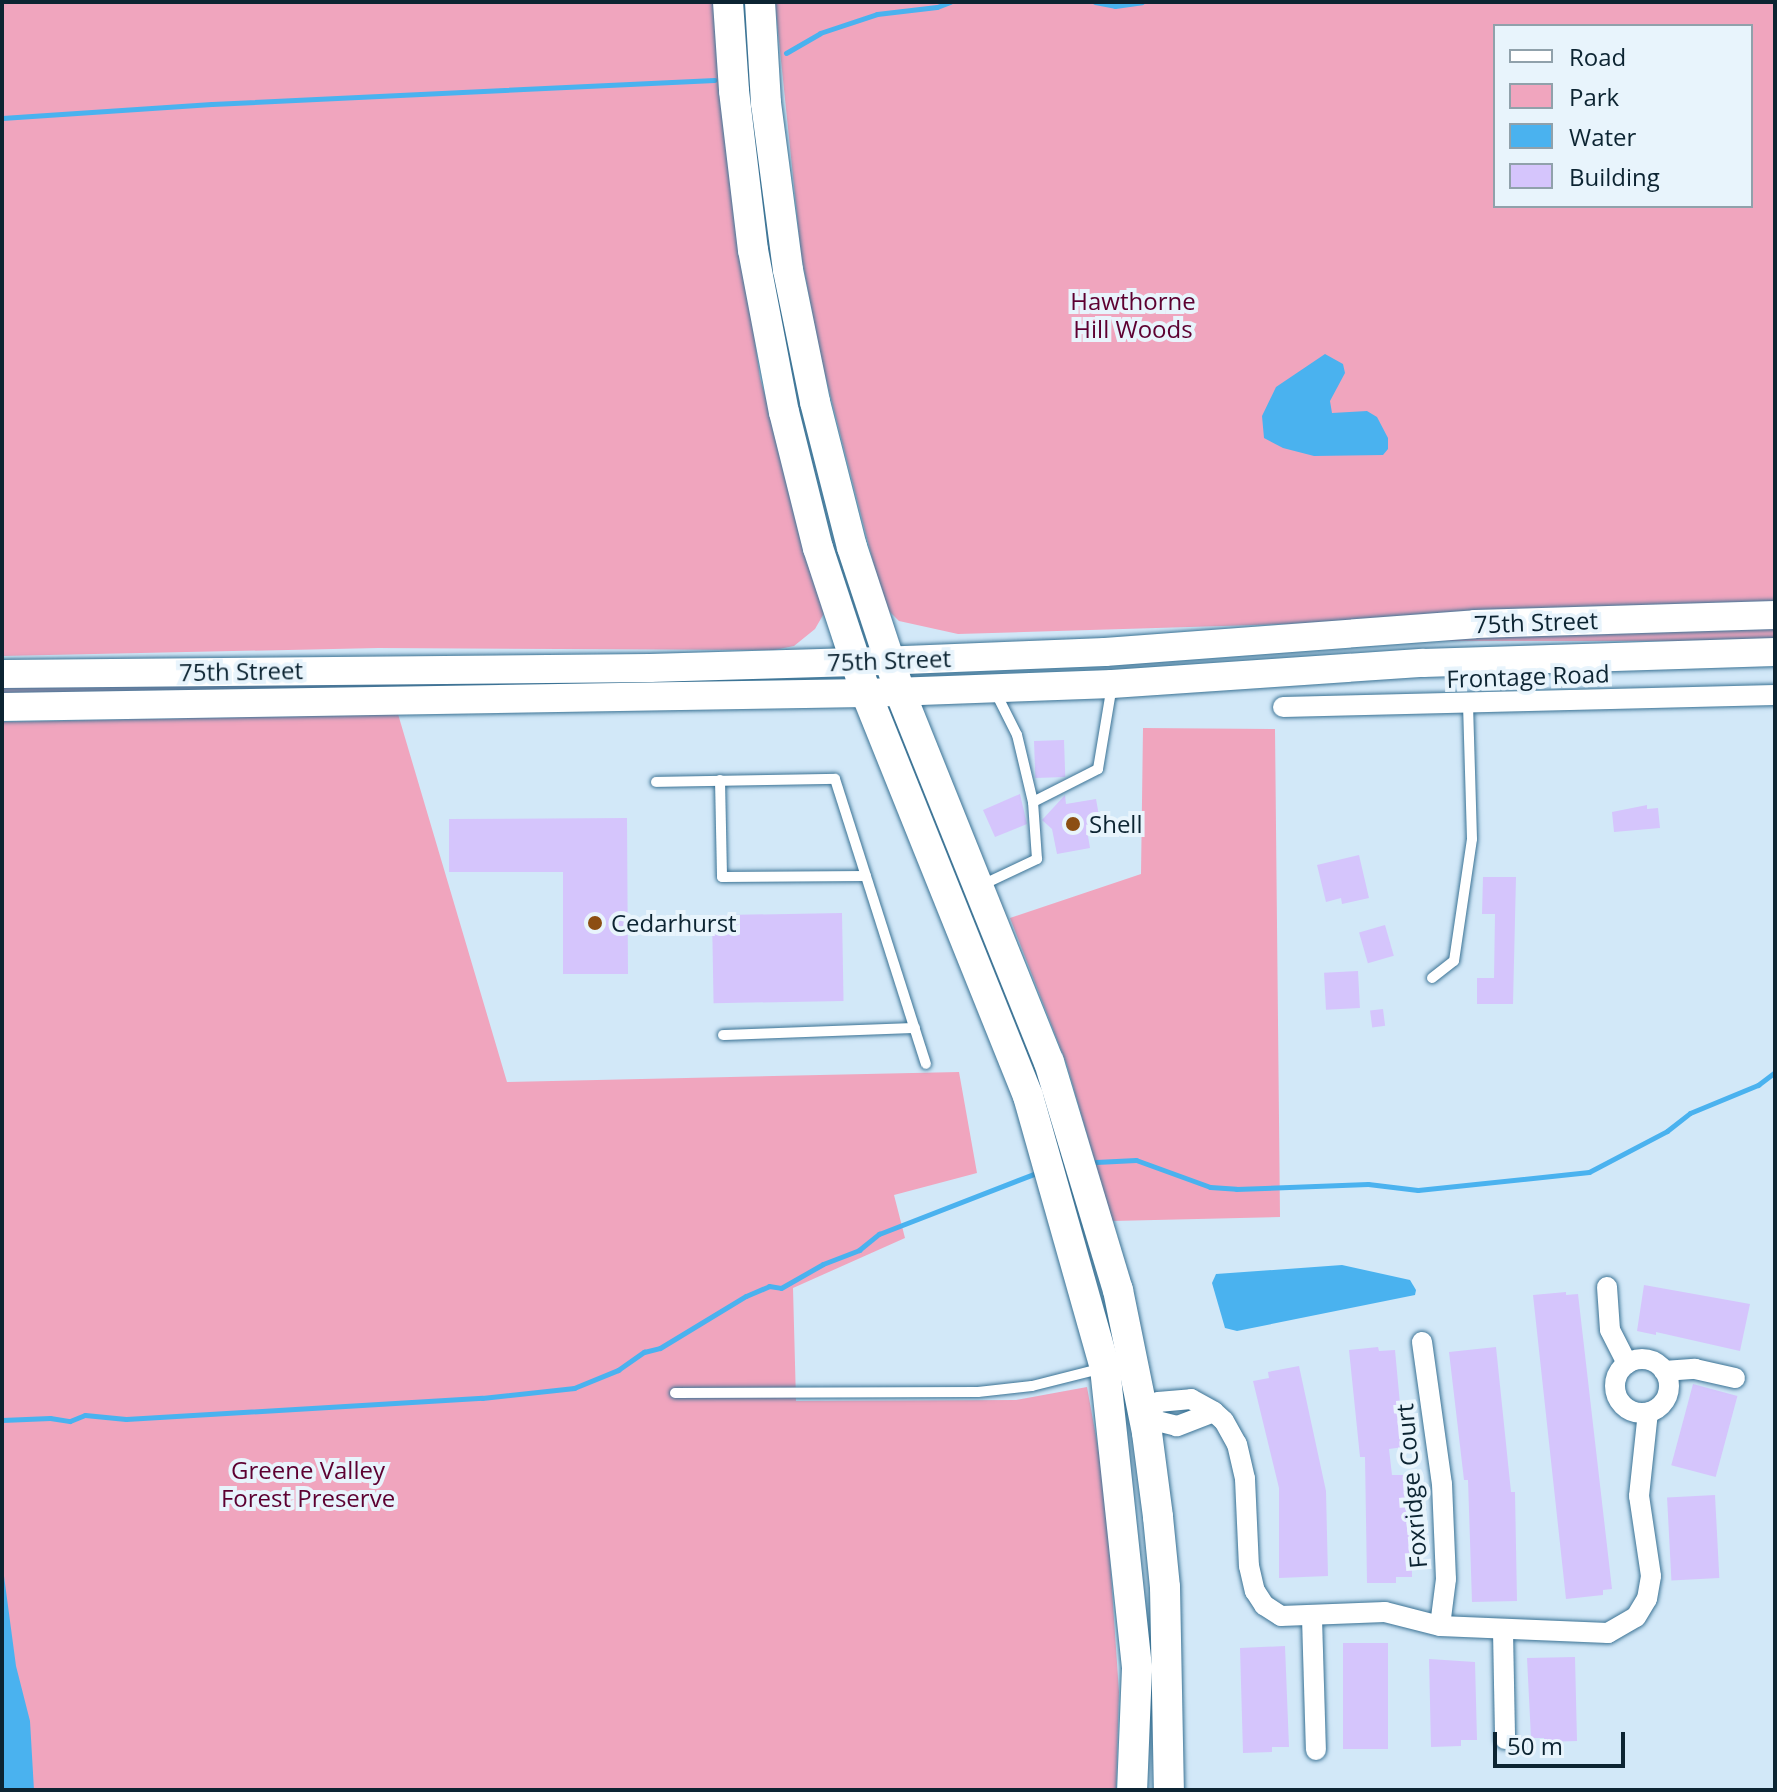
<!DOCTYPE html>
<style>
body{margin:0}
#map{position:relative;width:1777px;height:1792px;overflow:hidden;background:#d2e8f8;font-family:"Open Sans",sans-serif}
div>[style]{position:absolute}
.green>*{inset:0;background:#f0a5be;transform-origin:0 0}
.water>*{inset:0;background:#4ab2ef}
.stream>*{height:5px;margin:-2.5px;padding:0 2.5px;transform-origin:2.5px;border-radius:2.5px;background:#4ab2ef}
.building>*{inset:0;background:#d5c5fc;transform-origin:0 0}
.roads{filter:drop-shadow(0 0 2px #3a7294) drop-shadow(0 0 2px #3a7294)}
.lane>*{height:10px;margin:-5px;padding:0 5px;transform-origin:5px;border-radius:5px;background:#fff}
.street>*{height:20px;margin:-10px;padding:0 10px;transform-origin:10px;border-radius:10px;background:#fff}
.street>.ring{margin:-10px;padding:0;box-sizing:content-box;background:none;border:20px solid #fff;border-radius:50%}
.secondary>*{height:28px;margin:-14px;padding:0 14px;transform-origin:14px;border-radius:14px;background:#fff}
.primary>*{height:30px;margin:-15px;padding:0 15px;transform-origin:15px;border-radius:15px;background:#fff}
.dots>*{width:22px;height:22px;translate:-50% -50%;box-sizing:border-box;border:4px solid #e8f4fc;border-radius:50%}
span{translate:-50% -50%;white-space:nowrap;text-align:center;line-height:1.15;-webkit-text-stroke:8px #e8f4fc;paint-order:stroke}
.park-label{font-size:24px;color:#5d0031}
.street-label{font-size:24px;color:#0c2432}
.poi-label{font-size:24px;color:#0c2432}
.left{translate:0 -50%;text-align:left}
.frame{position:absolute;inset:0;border:4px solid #0c2432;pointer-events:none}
.legend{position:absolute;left:1493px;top:24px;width:260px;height:184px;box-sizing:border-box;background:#e8f4fc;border:2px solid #90a1ab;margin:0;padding:10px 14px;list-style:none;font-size:24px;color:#0c2432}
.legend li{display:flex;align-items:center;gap:16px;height:40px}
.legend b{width:40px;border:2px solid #90a1ab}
.scale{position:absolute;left:1493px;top:1732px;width:132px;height:36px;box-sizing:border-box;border:4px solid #0c2432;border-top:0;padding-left:10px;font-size:24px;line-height:28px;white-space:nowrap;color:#0c2432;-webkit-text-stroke:6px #e8f4fc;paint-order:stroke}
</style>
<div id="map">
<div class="green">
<i style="clip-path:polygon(2px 2px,714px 2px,725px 123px,760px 378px,827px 608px,815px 629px,794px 646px,774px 650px,378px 648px,2px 656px)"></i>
<i style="clip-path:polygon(evenodd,775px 2px,1775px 2px,1775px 609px,958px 634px,899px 621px,889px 611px,879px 585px,821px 359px,801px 254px,775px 2px,1495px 26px,1751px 26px,1751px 206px,1495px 206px,1495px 26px)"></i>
<i style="left:1775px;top:626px;width:15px;height:359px;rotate:90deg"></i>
<i style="clip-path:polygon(611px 682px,454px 691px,2px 695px,2px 684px)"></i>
<i style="clip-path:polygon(398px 714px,507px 1082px,959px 1072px,977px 1173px,894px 1195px,905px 1238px,793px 1288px,796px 1401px,1016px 1400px,1087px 1387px,1105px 1486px,1119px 1692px,1116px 1790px,2px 1790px,2px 722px)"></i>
<i style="clip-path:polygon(1143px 728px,1275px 729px,1280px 1217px,1112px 1221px,1067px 1065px,1010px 918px,1141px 874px)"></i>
</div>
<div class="water">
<i style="clip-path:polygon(1325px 354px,1343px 364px,1345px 373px,1330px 401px,1332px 413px,1367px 411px,1377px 417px,1388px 438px,1388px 449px,1383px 455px,1314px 456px,1283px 448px,1264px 438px,1262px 416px,1276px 387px)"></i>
<i style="clip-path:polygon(1342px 1265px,1410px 1280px,1416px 1290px,1415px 1295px,1237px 1331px,1225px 1328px,1212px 1283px,1216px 1274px)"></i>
<i style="clip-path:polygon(2px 1561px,16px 1666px,30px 1721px,34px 1790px,2px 1790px)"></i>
</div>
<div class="stream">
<i style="left:1095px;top:2px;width:20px;rotate:11deg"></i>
<i style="left:1115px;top:6px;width:27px;rotate:-8deg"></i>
<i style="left:786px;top:53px;width:39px;rotate:-30deg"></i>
<i style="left:820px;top:33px;width:60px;rotate:-18.4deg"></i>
<i style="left:877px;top:14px;width:60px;rotate:-6.7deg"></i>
<i style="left:937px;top:7px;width:14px;rotate:-21deg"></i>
<i style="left:2px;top:118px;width:210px;rotate:-3.8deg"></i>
<i style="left:212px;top:104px;width:503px;rotate:-2.74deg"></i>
<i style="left:1096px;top:1162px;width:40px;rotate:-2.9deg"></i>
<i style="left:1136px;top:1160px;width:79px;rotate:20deg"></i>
<i style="left:1210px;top:1187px;width:26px;rotate:4deg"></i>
<i style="left:1236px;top:1189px;width:132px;rotate:-2.2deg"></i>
<i style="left:1368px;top:1184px;width:50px;rotate:6.8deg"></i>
<i style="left:1418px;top:1190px;width:172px;rotate:-6deg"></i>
<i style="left:1589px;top:1172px;width:88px;rotate:-27.7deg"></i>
<i style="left:1667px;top:1131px;width:29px;rotate:-38deg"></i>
<i style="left:1690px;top:1113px;width:74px;rotate:-22.4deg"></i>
<i style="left:1758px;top:1085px;width:21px;rotate:-37deg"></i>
<i style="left:2px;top:1420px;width:48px;rotate:-2.4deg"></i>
<i style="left:50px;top:1418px;width:20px;rotate:9deg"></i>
<i style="left:70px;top:1421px;width:16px;rotate:-22deg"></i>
<i style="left:85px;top:1415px;width:41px;rotate:5.6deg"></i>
<i style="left:126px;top:1419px;width:357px;rotate:-3.4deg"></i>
<i style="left:482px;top:1398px;width:93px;rotate:-6.2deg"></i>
<i style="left:574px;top:1388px;width:48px;rotate:-22.2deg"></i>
<i style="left:618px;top:1370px;width:32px;rotate:-35deg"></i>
<i style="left:644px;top:1352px;width:16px;rotate:-14deg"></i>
<i style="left:660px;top:1348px;width:100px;rotate:-31.2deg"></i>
<i style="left:746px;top:1296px;width:25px;rotate:-23deg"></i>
<i style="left:769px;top:1286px;width:12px;rotate:9deg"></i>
<i style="left:781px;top:1288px;width:48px;rotate:-29.7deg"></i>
<i style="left:823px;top:1264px;width:39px;rotate:-21deg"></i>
<i style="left:859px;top:1250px;width:26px;rotate:-39deg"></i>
<i style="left:879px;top:1234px;width:172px;rotate:-21.2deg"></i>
</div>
<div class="building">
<i style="left:1064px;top:740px;width:37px;height:30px;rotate:88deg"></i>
<i style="clip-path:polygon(1020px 794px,1027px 824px,995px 837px,983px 810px)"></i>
<i style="clip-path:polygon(1065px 795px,1066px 804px,1096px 799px,1101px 827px,1087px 830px,1090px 848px,1057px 854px,1052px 829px,1042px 820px)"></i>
<i style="clip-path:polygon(1647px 805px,1647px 809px,1658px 808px,1660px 828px,1614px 832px,1612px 812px)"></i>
<i style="clip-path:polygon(627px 818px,628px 974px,563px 974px,563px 872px,449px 872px,449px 819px)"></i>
<i style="clip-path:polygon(1359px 855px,1369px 898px,1342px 904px,1341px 898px,1326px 902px,1317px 865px)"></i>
<i style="clip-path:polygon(1483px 877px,1516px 877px,1513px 1004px,1477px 1004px,1477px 978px,1494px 978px,1495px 914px,1482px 914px)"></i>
<i style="left:842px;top:913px;width:88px;height:130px;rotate:89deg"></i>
<i style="left:1385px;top:925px;width:32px;height:27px;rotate:74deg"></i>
<i style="left:1358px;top:971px;width:37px;height:34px;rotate:87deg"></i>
<i style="left:1383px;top:1009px;width:17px;height:13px;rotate:83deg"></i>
<i style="clip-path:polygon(1644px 1285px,1750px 1304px,1740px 1351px,1656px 1332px,1656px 1335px,1637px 1331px)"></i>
<i style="clip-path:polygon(1566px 1292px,1566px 1295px,1578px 1294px,1612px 1589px,1603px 1590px,1603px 1595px,1566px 1599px,1533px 1295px)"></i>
<i style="clip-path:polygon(1378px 1347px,1379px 1351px,1395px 1350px,1404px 1447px,1389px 1449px,1392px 1475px,1411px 1475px,1412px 1577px,1396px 1577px,1396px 1583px,1367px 1583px,1365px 1457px,1360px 1457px,1349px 1350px)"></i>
<i style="clip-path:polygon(1496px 1347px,1511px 1492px,1515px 1492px,1517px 1601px,1472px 1602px,1468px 1480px,1464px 1480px,1449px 1352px)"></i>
<i style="clip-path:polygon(1299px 1366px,1326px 1491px,1328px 1576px,1279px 1578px,1279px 1488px,1253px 1381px,1269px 1378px,1268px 1372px)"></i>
<i style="left:1693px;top:1384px;width:46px;height:84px;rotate:15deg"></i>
<i style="left:1715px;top:1495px;width:83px;height:48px;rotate:87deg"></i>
<i style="left:1343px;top:1643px;width:45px;height:106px"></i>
<i style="clip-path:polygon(1285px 1646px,1289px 1747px,1272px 1747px,1272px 1752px,1243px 1753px,1240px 1648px)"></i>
<i style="clip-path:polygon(1575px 1657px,1577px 1741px,1544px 1742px,1544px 1738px,1531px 1738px,1527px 1658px)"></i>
<i style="clip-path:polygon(1429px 1659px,1475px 1662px,1477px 1740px,1461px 1740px,1461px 1746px,1431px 1747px)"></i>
</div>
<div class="roads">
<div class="lane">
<i style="left:720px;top:780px;width:97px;rotate:88.8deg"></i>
<i style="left:722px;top:877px;width:144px;rotate:-0.4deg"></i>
<i style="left:656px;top:782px;width:179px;rotate:-1deg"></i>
<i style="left:835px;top:779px;width:299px;rotate:72.3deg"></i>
<i style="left:1033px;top:802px;width:73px;rotate:-26.9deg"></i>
<i style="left:1098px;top:769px;width:85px;rotate:-80.5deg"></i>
<i style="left:982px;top:885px;width:61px;rotate:-25.3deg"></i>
<i style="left:1037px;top:859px;width:57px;rotate:-94deg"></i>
<i style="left:1033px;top:802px;width:69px;rotate:-103.4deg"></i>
<i style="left:1017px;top:735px;width:49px;rotate:-116.6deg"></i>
<i style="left:1432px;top:978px;width:28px;rotate:-38deg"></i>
<i style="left:1454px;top:961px;width:123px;rotate:-81.6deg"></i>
<i style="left:1472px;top:839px;width:136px;rotate:-91.7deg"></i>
<i style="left:723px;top:1035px;width:192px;rotate:-2.1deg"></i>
<i style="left:675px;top:1393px;width:303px;rotate:-0.2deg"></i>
<i style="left:978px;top:1392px;width:54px;rotate:-6.3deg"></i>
<i style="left:1032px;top:1386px;width:73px;rotate:-14.2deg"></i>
</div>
<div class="street">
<i style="left:1283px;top:707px;width:492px;rotate:-1.4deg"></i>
<i style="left:1607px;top:1287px;width:43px;rotate:86deg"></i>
<i style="left:1610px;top:1330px;width:38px;rotate:63deg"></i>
<i style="left:1422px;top:1342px;width:143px;rotate:82deg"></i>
<i style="left:1442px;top:1484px;width:95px;rotate:87.6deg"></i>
<i style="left:1446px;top:1579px;width:47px;rotate:97.3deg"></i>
<i class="ring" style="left:1615px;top:1359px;width:34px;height:34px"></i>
<i style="left:1664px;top:1371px;width:31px;rotate:-4deg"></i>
<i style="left:1695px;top:1369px;width:41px;rotate:12.7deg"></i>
<i style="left:1214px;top:1412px;width:40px;rotate:159deg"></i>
<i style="left:1177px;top:1426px;width:34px;rotate:-166deg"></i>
<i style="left:1144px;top:1418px;width:21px;rotate:-49deg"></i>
<i style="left:1158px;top:1402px;width:33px;rotate:-5deg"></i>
<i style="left:1191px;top:1399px;width:26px;rotate:29deg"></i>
<i style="left:1214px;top:1412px;width:13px;rotate:42deg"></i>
<i style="left:1224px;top:1421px;width:26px;rotate:61deg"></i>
<i style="left:1237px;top:1444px;width:36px;rotate:77deg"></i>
<i style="left:1245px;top:1479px;width:87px;rotate:87.4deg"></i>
<i style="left:1249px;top:1566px;width:26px;rotate:77deg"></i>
<i style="left:1255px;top:1591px;width:17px;rotate:57deg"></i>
<i style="left:1264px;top:1605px;width:20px;rotate:33deg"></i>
<i style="left:1281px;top:1616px;width:104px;rotate:-2.2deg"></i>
<i style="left:1385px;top:1612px;width:57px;rotate:14.3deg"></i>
<i style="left:1440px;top:1626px;width:168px;rotate:2.4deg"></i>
<i style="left:1608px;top:1633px;width:32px;rotate:-30deg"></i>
<i style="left:1636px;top:1617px;width:21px;rotate:-59deg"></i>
<i style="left:1647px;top:1599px;width:23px;rotate:-80deg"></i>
<i style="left:1651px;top:1576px;width:81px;rotate:-98.5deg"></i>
<i style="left:1639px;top:1496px;width:84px;rotate:-83.9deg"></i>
<i style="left:1312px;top:1618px;width:132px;rotate:88.3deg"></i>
<i style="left:1503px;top:1631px;width:108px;rotate:88.9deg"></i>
</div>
<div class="secondary">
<i style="left:2px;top:674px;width:648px;rotate:-0.53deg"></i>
<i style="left:650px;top:668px;width:205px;rotate:-1.7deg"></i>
<i style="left:855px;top:662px;width:250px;rotate:-2.3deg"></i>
<i style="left:1105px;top:652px;width:371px;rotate:-4.3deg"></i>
<i style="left:1475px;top:624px;width:300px;rotate:-1.7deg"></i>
<i style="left:2px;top:707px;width:864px;rotate:-0.93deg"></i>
<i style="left:866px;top:693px;width:246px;rotate:-2.1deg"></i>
<i style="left:1112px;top:684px;width:312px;rotate:-3.9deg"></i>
<i style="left:1423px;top:663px;width:352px;rotate:-1.8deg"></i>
</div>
<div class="primary">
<i style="left:728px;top:2px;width:89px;rotate:86.1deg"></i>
<i style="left:734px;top:91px;width:160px;rotate:83.2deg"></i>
<i style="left:753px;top:250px;width:165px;rotate:79.2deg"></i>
<i style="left:784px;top:412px;width:140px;rotate:76deg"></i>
<i style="left:818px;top:548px;width:153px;rotate:71.7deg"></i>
<i style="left:866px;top:693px;width:434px;rotate:68.1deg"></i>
<i style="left:1028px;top:1096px;width:283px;rotate:74.2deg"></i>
<i style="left:1105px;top:1368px;width:302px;rotate:83.9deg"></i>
<i style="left:1137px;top:1668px;width:122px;rotate:92.3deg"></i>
<i style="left:760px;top:2px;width:101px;rotate:86.6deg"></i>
<i style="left:766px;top:103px;width:168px;rotate:82.5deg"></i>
<i style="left:788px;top:270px;width:135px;rotate:78.4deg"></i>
<i style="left:815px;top:402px;width:150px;rotate:75.7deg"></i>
<i style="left:852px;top:547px;width:153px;rotate:71.7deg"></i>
<i style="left:900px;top:692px;width:399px;rotate:68.1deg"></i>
<i style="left:1049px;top:1062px;width:238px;rotate:73.2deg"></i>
<i style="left:1118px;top:1290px;width:146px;rotate:78.5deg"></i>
<i style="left:1147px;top:1433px;width:85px;rotate:82.5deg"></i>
<i style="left:1158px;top:1517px;width:70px;rotate:84.3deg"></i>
<i style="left:1165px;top:1587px;width:203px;rotate:88.9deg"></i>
</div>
</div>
<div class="dots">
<i style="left:1073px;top:824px;background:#8c4e13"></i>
<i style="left:595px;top:923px;background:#8c4e13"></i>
</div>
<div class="park-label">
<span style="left:1133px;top:315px">Hawthorne<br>Hill Woods</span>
<span style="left:308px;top:1484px">Greene Valley<br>Forest Preserve</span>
</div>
<div class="street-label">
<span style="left:1536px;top:622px;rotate:-2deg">75th Street</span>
<span style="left:889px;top:660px;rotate:-2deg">75th Street</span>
<span style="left:241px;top:671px;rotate:-1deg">75th Street</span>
<span style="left:1528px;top:676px;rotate:-2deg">Frontage Road</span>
<span style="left:1411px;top:1486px;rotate:-95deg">Foxridge Court</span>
</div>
<div class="poi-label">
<span class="left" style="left:1089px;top:824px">Shell</span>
<span class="left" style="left:611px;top:923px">Cedarhurst</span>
</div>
<div class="frame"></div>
<ul class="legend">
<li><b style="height:10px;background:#fff"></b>Road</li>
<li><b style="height:22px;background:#f0a5be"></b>Park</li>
<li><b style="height:22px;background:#4ab2ef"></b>Water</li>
<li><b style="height:22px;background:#d5c5fc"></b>Building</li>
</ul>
<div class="scale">50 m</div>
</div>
